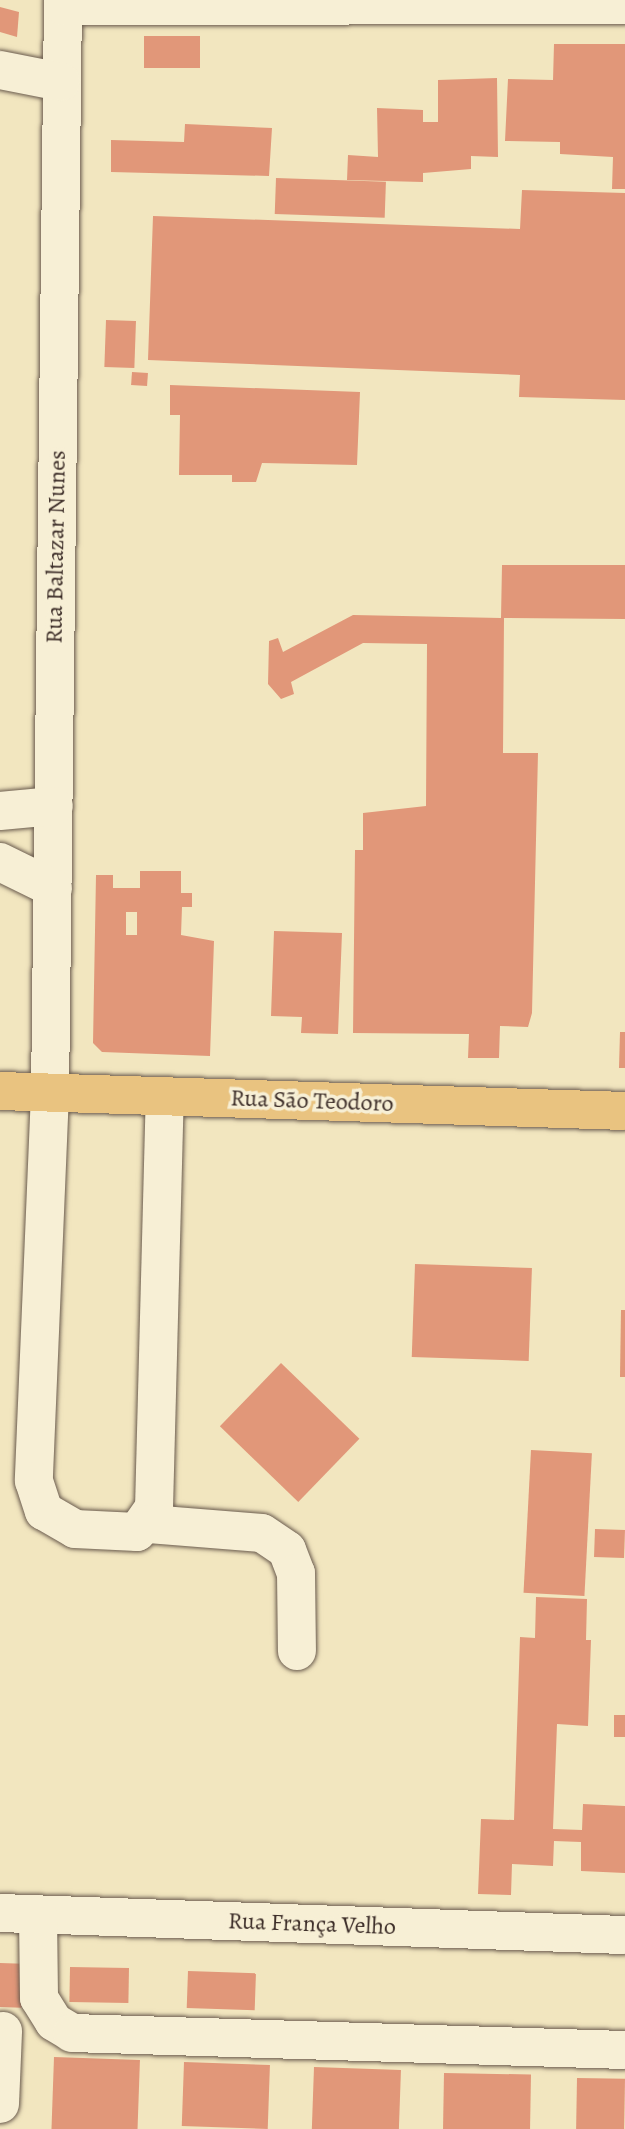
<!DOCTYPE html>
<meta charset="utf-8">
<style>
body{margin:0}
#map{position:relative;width:625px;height:2129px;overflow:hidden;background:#f2e6bf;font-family:Alegreya,serif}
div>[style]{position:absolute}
.building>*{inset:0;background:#e19779;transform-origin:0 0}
.roads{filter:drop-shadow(0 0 2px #6a5b4e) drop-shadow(0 0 2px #6a5b4e)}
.minor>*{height:38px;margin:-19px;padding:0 19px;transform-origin:19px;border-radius:19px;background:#f7efd5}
.major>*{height:38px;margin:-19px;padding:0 19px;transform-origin:19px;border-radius:19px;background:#e9c380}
span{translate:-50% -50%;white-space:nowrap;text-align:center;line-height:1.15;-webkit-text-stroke:7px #f7efd5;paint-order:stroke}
.street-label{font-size:24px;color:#3c2d28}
</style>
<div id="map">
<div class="building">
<i style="clip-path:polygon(0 7px,19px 12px,17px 37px,0 32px)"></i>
<i style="left:144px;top:36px;width:56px;height:32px"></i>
<i style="clip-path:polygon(554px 44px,625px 44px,625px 189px,612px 189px,613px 157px,560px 154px,560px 142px,505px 141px,508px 79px,553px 80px)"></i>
<i style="clip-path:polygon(497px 78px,498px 157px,471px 156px,471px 169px,423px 173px,423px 182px,347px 180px,348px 155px,378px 157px,377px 108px,423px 110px,423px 122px,438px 122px,438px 80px)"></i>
<i style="clip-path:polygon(185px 124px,272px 128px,269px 176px,111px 172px,111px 140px,184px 142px)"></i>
<i style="left:276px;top:178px;width:110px;height:36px;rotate:2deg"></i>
<i style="clip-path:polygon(522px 190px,625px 193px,625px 400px,519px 397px,520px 375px,148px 360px,153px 216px,520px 229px)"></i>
<i style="left:106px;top:320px;width:30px;height:47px;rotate:2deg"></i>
<i style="left:132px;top:372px;width:16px;height:13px;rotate:4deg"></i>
<i style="clip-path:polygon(170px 385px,360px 392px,357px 465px,262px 463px,256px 482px,232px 482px,232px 475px,179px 475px,180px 415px,170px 415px)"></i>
<i style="clip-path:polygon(502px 565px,625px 565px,625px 619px,504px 618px,503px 753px,538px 753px,532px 1013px,528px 1027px,500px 1026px,499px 1058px,468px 1058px,469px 1034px,353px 1033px,355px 850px,363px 850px,363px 813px,426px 806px,427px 644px,363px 643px,291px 682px,294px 694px,281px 699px,268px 684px,269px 641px,278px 638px,283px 652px,353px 615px,501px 618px)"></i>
<i style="clip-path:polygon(evenodd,140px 871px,181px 871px,181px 893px,192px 893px,192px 907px,182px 907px,181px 935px,214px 941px,210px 1056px,102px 1052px,93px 1043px,96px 875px,113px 875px,113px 888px,140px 888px,140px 871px,126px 912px,137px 912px,137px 935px,126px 935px,126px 912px)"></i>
<i style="clip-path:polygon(274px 931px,342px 933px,338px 1034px,301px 1033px,302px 1017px,271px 1016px)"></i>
<i style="clip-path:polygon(620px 1032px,625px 1032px,625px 1068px,619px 1068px)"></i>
<i style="left:415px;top:1264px;width:117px;height:93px;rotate:2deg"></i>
<i style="clip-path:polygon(621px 1310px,625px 1310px,625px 1377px,620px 1377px)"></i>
<i style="left:281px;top:1363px;width:109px;height:88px;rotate:44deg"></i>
<i style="left:531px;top:1450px;width:61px;height:143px;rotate:3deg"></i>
<i style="left:595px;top:1529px;width:30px;height:28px;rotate:2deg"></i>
<i style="clip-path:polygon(536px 1597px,587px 1599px,586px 1640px,591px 1640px,588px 1726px,557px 1724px,553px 1829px,582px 1830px,583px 1804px,625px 1806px,625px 1873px,581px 1871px,581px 1842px,554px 1841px,553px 1866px,512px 1864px,511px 1895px,478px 1894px,481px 1819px,514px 1820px,520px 1637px,535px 1638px)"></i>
<i style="left:614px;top:1715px;width:11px;height:22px"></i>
<i style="left:0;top:1963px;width:23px;height:44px;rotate:2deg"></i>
<i style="left:70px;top:1967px;width:59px;height:35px;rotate:1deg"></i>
<i style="left:188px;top:1971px;width:68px;height:37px;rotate:2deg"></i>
<i style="left:54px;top:2057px;width:86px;height:72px;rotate:2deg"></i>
<i style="left:184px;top:2062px;width:86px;height:64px;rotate:2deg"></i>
<i style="left:314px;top:2067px;width:87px;height:62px;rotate:2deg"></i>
<i style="left:444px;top:2073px;width:87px;height:56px;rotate:1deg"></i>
<i style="left:577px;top:2078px;width:48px;height:51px;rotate:1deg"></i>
</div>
<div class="roads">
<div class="minor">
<i style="left:63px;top:0;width:1093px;rotate:90.68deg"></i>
<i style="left:50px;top:1093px;width:388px;rotate:92.4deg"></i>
<i style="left:34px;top:1481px;width:32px;rotate:72deg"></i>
<i style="left:44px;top:1511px;width:36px;rotate:30deg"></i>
<i style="left:75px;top:1529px;width:62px;rotate:2.8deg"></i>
<i style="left:137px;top:1532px;width:29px;rotate:-55deg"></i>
<i style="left:154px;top:1508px;width:412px;rotate:-88.5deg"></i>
<i style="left:63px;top:6px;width:562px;rotate:-0.1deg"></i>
<i style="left:0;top:70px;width:62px;rotate:11.1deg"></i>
<i style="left:0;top:811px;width:54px;rotate:-5.3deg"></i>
<i style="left:0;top:862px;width:59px;rotate:26.1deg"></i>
<i style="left:149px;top:1524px;width:113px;rotate:4.6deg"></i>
<i style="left:262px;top:1533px;width:30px;rotate:34deg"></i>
<i style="left:287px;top:1550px;width:25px;rotate:69deg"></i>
<i style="left:296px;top:1573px;width:78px;rotate:89.3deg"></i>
<i style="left:0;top:1913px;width:625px;rotate:2.02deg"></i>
<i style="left:38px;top:1915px;width:83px;rotate:89.3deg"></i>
<i style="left:39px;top:1998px;width:28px;rotate:58deg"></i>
<i style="left:54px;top:2022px;width:21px;rotate:31deg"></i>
<i style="left:72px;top:2033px;width:553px;rotate:1.76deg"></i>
<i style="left:0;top:2104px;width:73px;rotate:-87.6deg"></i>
</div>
<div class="major">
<i style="left:0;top:1091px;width:625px;rotate:1.83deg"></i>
</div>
</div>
<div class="street-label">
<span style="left:56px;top:547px;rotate:-89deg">Rua Baltazar Nunes</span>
<span style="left:312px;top:1101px;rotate:2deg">Rua São Teodoro</span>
<span style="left:312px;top:1924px;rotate:2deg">Rua França Velho</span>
</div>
</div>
